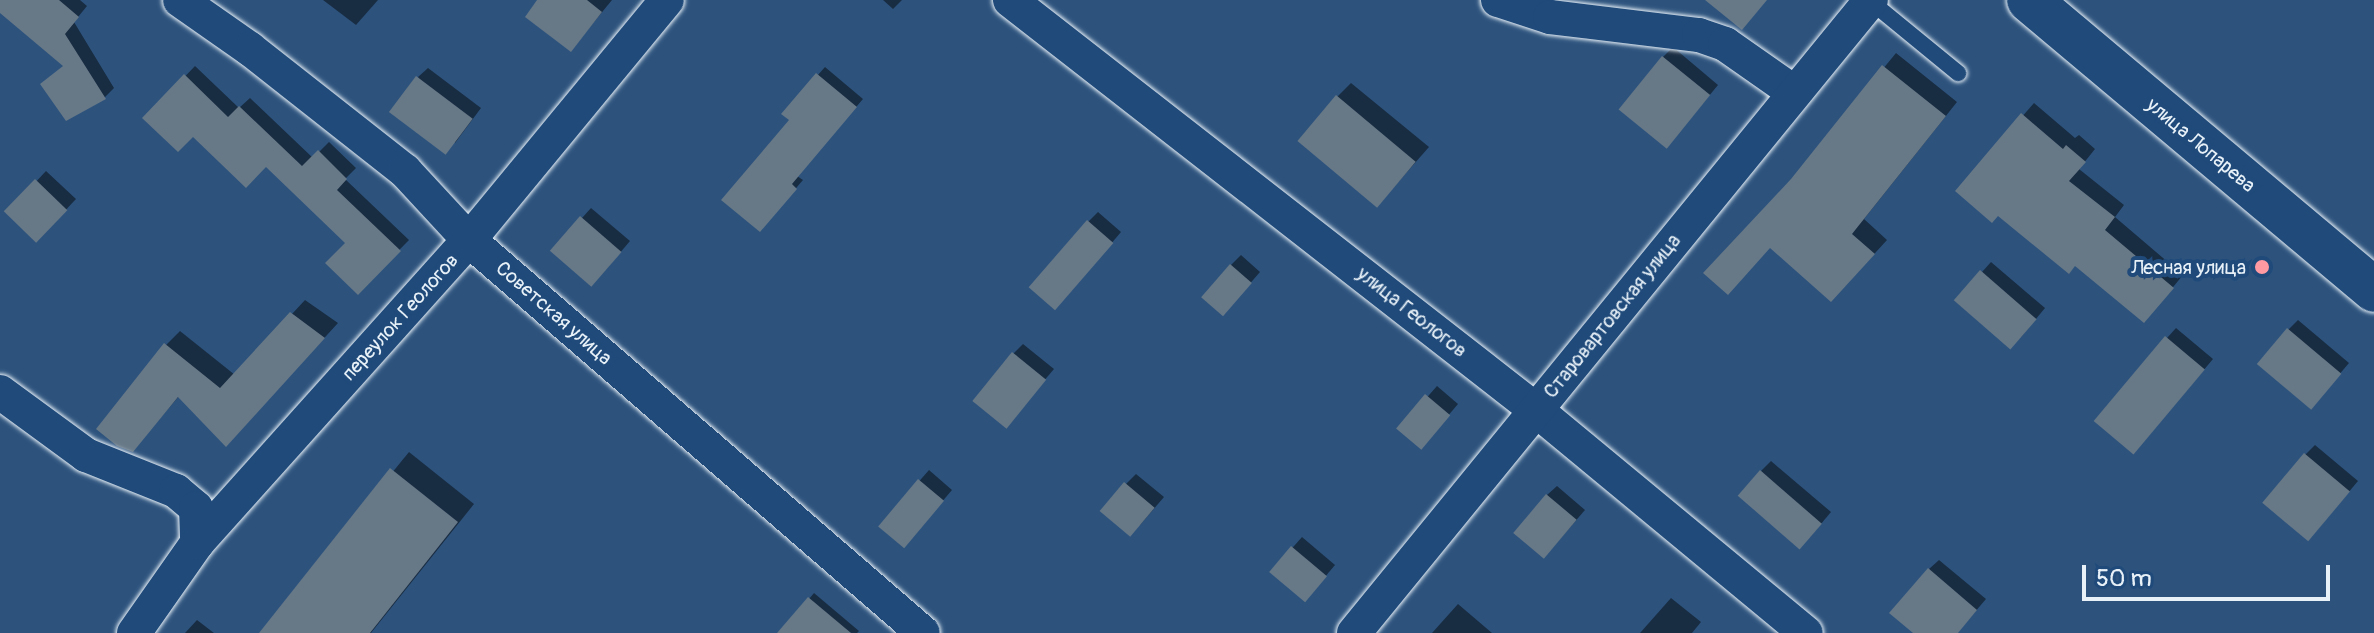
<!DOCTYPE html>
<meta charset="utf-8">
<style>
body{margin:0}
#map{position:relative;width:2374px;height:633px;overflow:hidden;background:#2d537d;font-family:Pangolin,sans-serif}
div>[style]{position:absolute}
.shadow>*{inset:0;background:#0007;transform-origin:0 0}
.building>*{inset:0;background:#677887;transform-origin:0 0}
.roads{filter:drop-shadow(0 0 2px #e8f1f8) drop-shadow(0 0 2px #e8f1f8)}
.service>*{height:16px;margin:-8px;padding:0 8px;transform-origin:8px;border-radius:8px;background:#1f4a7a}
.minor>*{height:34px;margin:-17px;padding:0 17px;transform-origin:17px;border-radius:17px;background:#1f4a7a}
.secondary>*{height:44px;margin:-22px;padding:0 22px;transform-origin:22px;border-radius:22px;background:#1f4a7a}
.dots>*{width:22px;height:22px;translate:-50% -50%;box-sizing:border-box;border:4px solid #1f4a7a;border-radius:50%}
span{translate:-50% -50%;white-space:nowrap;text-align:center;line-height:1.15;-webkit-text-stroke:8px #1f4a7a;paint-order:stroke}
.street-label{font-size:20px;color:#e8f1f8}
.poi-label{font-size:20px;color:#e8f1f8}
.right{translate:-100% -50%;text-align:right}
.scale{position:absolute;left:2082px;top:565px;width:248px;height:36px;box-sizing:border-box;border:4px solid #e8f1f8;border-top:0;padding-left:10px;font-size:24px;line-height:28px;white-space:nowrap;color:#e8f1f8;-webkit-text-stroke:6px #1f4a7a;paint-order:stroke}
</style>
<div id="map">
<div class="shadow">
<i style="clip-path:polygon(13px 0,80px 0,87px 6px,74px 22px,114px 88px,104px 98px,43px 84px,65px 65px)"></i>
<i style="clip-path:polygon(323px 0,378px 0,356px 25px)"></i>
<i style="clip-path:polygon(540px 0,612px 0,571px 50px)"></i>
<i style="clip-path:polygon(883px 0,902px 0,893px 9px)"></i>
<i style="clip-path:polygon(1673px 47px,1718px 85px,1676px 136px,1663px 57px)"></i>
<i style="clip-path:polygon(1896px 53px,1957px 102px,1864px 219px,1887px 240px,1844px 287px,1771px 246px,1792px 180px)"></i>
<i style="clip-path:polygon(195px 66px,239px 108px,250px 98px,313px 158px,329px 142px,356px 168px,345px 179px,409px 240px,358px 292px,348px 243px,266px 165px,145px 118px)"></i>
<i style="clip-path:polygon(825px 67px,863px 99px,797px 176px,803px 180px,767px 222px,792px 120px,784px 113px)"></i>
<i style="clip-path:polygon(428px 68px,481px 108px,455px 143px,418px 77px)"></i>
<i style="clip-path:polygon(1351px 83px,1429px 147px,1378px 205px,1337px 97px)"></i>
<i style="clip-path:polygon(2034px 103px,2075px 138px,2079px 135px,2095px 149px,2079px 169px,2124px 205px,2115px 217px,2183px 275px,2155px 309px,1957px 191px)"></i>
<i style="left:46px;top:171px;width:41px;height:56px;rotate:43deg"></i>
<i style="clip-path:polygon(591px 208px,630px 241px,602px 274px,582px 218px)"></i>
<i style="clip-path:polygon(1098px 212px,1121px 232px,1065px 298px,1088px 222px)"></i>
<i style="clip-path:polygon(1241px 255px,1260px 272px,1233px 303px,1231px 265px)"></i>
<i style="clip-path:polygon(1991px 262px,2045px 308px,2021px 337px,1982px 272px)"></i>
<i style="clip-path:polygon(305px 300px,338px 323px,240px 430px,180px 395px,133px 450px,166px 345px,180px 331px,235px 375px)"></i>
<i style="clip-path:polygon(2298px 320px,2349px 363px,2320px 397px,2288px 330px)"></i>
<i style="clip-path:polygon(2176px 328px,2213px 359px,2143px 442px,2167px 338px)"></i>
<i style="clip-path:polygon(1023px 344px,1054px 369px,1015px 415px,1013px 354px)"></i>
<i style="clip-path:polygon(1437px 386px,1458px 404px,1430px 437px,1399px 429px)"></i>
<i style="clip-path:polygon(2315px 445px,2358px 481px,2317px 530px,2305px 455px)"></i>
<i style="clip-path:polygon(409px 452px,474px 504px,371px 633px,261px 633px)"></i>
<i style="clip-path:polygon(1771px 461px,1831px 512px,1810px 537px,1761px 471px)"></i>
<i style="clip-path:polygon(929px 470px,952px 490px,913px 536px,880px 526px)"></i>
<i style="clip-path:polygon(1136px 474px,1164px 497px,1140px 525px,1126px 484px)"></i>
<i style="clip-path:polygon(1557px 486px,1585px 510px,1553px 547px,1547px 495px)"></i>
<i style="clip-path:polygon(1302px 537px,1335px 565px,1314px 590px,1271px 572px)"></i>
<i style="clip-path:polygon(1939px 560px,1986px 599px,1957px 633px,1917px 633px,1929px 569px)"></i>
<i style="clip-path:polygon(814px 593px,859px 631px,857px 633px,782px 631px)"></i>
<i style="clip-path:polygon(1671px 598px,1701px 622px,1692px 633px,1640px 633px)"></i>
<i style="clip-path:polygon(1458px 604px,1492px 633px,1432px 633px)"></i>
<i style="clip-path:polygon(197px 620px,214px 633px,185px 633px)"></i>
</div>
<div class="building">
<i style="clip-path:polygon(0 0,59px 0,79px 17px,65px 34px,106px 99px,66px 121px,40px 84px,63px 66px,0 13px)"></i>
<i style="clip-path:polygon(537px 0,587px 0,602px 12px,571px 52px,525px 17px)"></i>
<i style="clip-path:polygon(1705px 0,1767px 0,1742px 30px)"></i>
<i style="left:1662px;top:56px;width:62px;height:69px;rotate:39deg"></i>
<i style="clip-path:polygon(1882px 65px,1946px 116px,1852px 234px,1875px 254px,1831px 302px,1770px 248px,1728px 295px,1703px 273px,1791px 179px)"></i>
<i style="clip-path:polygon(816px 73px,857px 107px,792px 184px,797px 189px,760px 232px,721px 200px,789px 120px,781px 114px)"></i>
<i style="clip-path:polygon(184px 74px,228px 117px,239px 106px,302px 166px,318px 150px,347px 179px,337px 190px,401px 251px,358px 295px,325px 263px,345px 243px,266px 167px,246px 188px,193px 137px,178px 152px,142px 118px)"></i>
<i style="left:416px;top:76px;width:71px;height:45px;rotate:37deg"></i>
<i style="left:1336px;top:95px;width:104px;height:60px;rotate:40deg"></i>
<i style="clip-path:polygon(2021px 113px,2063px 149px,2066px 145px,2086px 162px,2069px 181px,2115px 217px,2105px 230px,2174px 288px,2144px 323px,2075px 266px,2069px 274px,1998px 216px,1992px 223px,1955px 191px)"></i>
<i style="left:35px;top:179px;width:45px;height:45px;rotate:44deg"></i>
<i style="left:580px;top:216px;width:55px;height:46px;rotate:41deg"></i>
<i style="left:1087px;top:220px;width:35px;height:89px;rotate:41deg"></i>
<i style="left:1230px;top:264px;width:29px;height:44px;rotate:41deg"></i>
<i style="left:1980px;top:270px;width:75px;height:40px;rotate:41deg"></i>
<i style="clip-path:polygon(290px 312px,325px 338px,226px 447px,178px 397px,133px 452px,117px 446px,96px 429px,164px 343px,220px 388px)"></i>
<i style="left:2287px;top:328px;width:71px;height:47px;rotate:40deg"></i>
<i style="left:2165px;top:336px;width:52px;height:111px;rotate:40deg"></i>
<i style="left:1012px;top:352px;width:44px;height:63px;rotate:39deg"></i>
<i style="left:1425px;top:394px;width:33px;height:45px;rotate:40deg"></i>
<i style="left:2304px;top:453px;width:60px;height:65px;rotate:40deg"></i>
<i style="clip-path:polygon(390px 468px,458px 522px,370px 633px,259px 633px)"></i>
<i style="left:1760px;top:470px;width:82px;height:34px;rotate:41deg"></i>
<i style="left:918px;top:479px;width:34px;height:62px;rotate:40deg"></i>
<i style="left:1124px;top:482px;width:40px;height:38px;rotate:40deg"></i>
<i style="left:1546px;top:494px;width:40px;height:51px;rotate:40deg"></i>
<i style="left:1291px;top:546px;width:47px;height:34px;rotate:40deg"></i>
<i style="clip-path:polygon(1928px 568px,1977px 610px,1958px 633px,1913px 633px,1889px 613px)"></i>
<i style="clip-path:polygon(808px 597px,851px 633px,777px 633px)"></i>
</div>
<div class="roads">
<div class="service">
<i style="left:1870px;top:1px;width:114px;rotate:39.3deg"></i>
</div>
<div class="minor">
<i style="left:180px;top:0;width:85px;rotate:35deg"></i>
<i style="left:250px;top:49px;width:197px;rotate:38.2deg"></i>
<i style="left:405px;top:171px;width:94px;rotate:47.2deg"></i>
<i style="left:469px;top:240px;width:600px;rotate:40.88deg"></i>
<i style="left:1010px;top:0;width:667px;rotate:37.94deg"></i>
<i style="left:1536px;top:410px;width:350px;rotate:39.6deg"></i>
<i style="left:1498px;top:0;width:55px;rotate:18.1deg"></i>
<i style="left:1550px;top:17px;width:150px;rotate:6.9deg"></i>
<i style="left:1699px;top:35px;width:28px;rotate:19deg"></i>
<i style="left:1725px;top:44px;width:85px;rotate:35deg"></i>
<i style="left:0;top:392px;width:107px;rotate:36.2deg"></i>
<i style="left:86px;top:455px;width:97px;rotate:21.8deg"></i>
<i style="left:176px;top:491px;width:26px;rotate:40deg"></i>
<i style="left:196px;top:508px;width:35px;rotate:88deg"></i>
<i style="left:134px;top:633px;width:110px;rotate:-55deg"></i>
<i style="left:197px;top:543px;width:407px;rotate:-48.1deg"></i>
<i style="left:469px;top:240px;width:311px;rotate:-50.5deg"></i>
<i style="left:1354px;top:633px;width:817px;rotate:-50.76deg"></i>
</div>
<div class="secondary">
<i style="left:2029px;top:0;width:451px;rotate:40deg"></i>
</div>
</div>
<div class="dots">
<i style="left:2262px;top:267px;background:#ff9aa2"></i>
</div>
<div class="street-label">
<span style="left:2201px;top:145px;rotate:40deg">улица Лопарева</span>
<span style="left:1412px;top:312px;rotate:38deg">улица Геологов</span>
<span style="left:554px;top:313px;rotate:41deg">Советская улица</span>
<span style="left:1612px;top:316px;rotate:-51deg">Старовартовская улица</span>
<span style="left:400px;top:317px;rotate:-48deg">переулок Геологов</span>
</div>
<div class="poi-label">
<span class="right" style="left:2246px;top:267px">Лесная улица</span>
</div>
<div class="scale">50 m</div>
</div>
